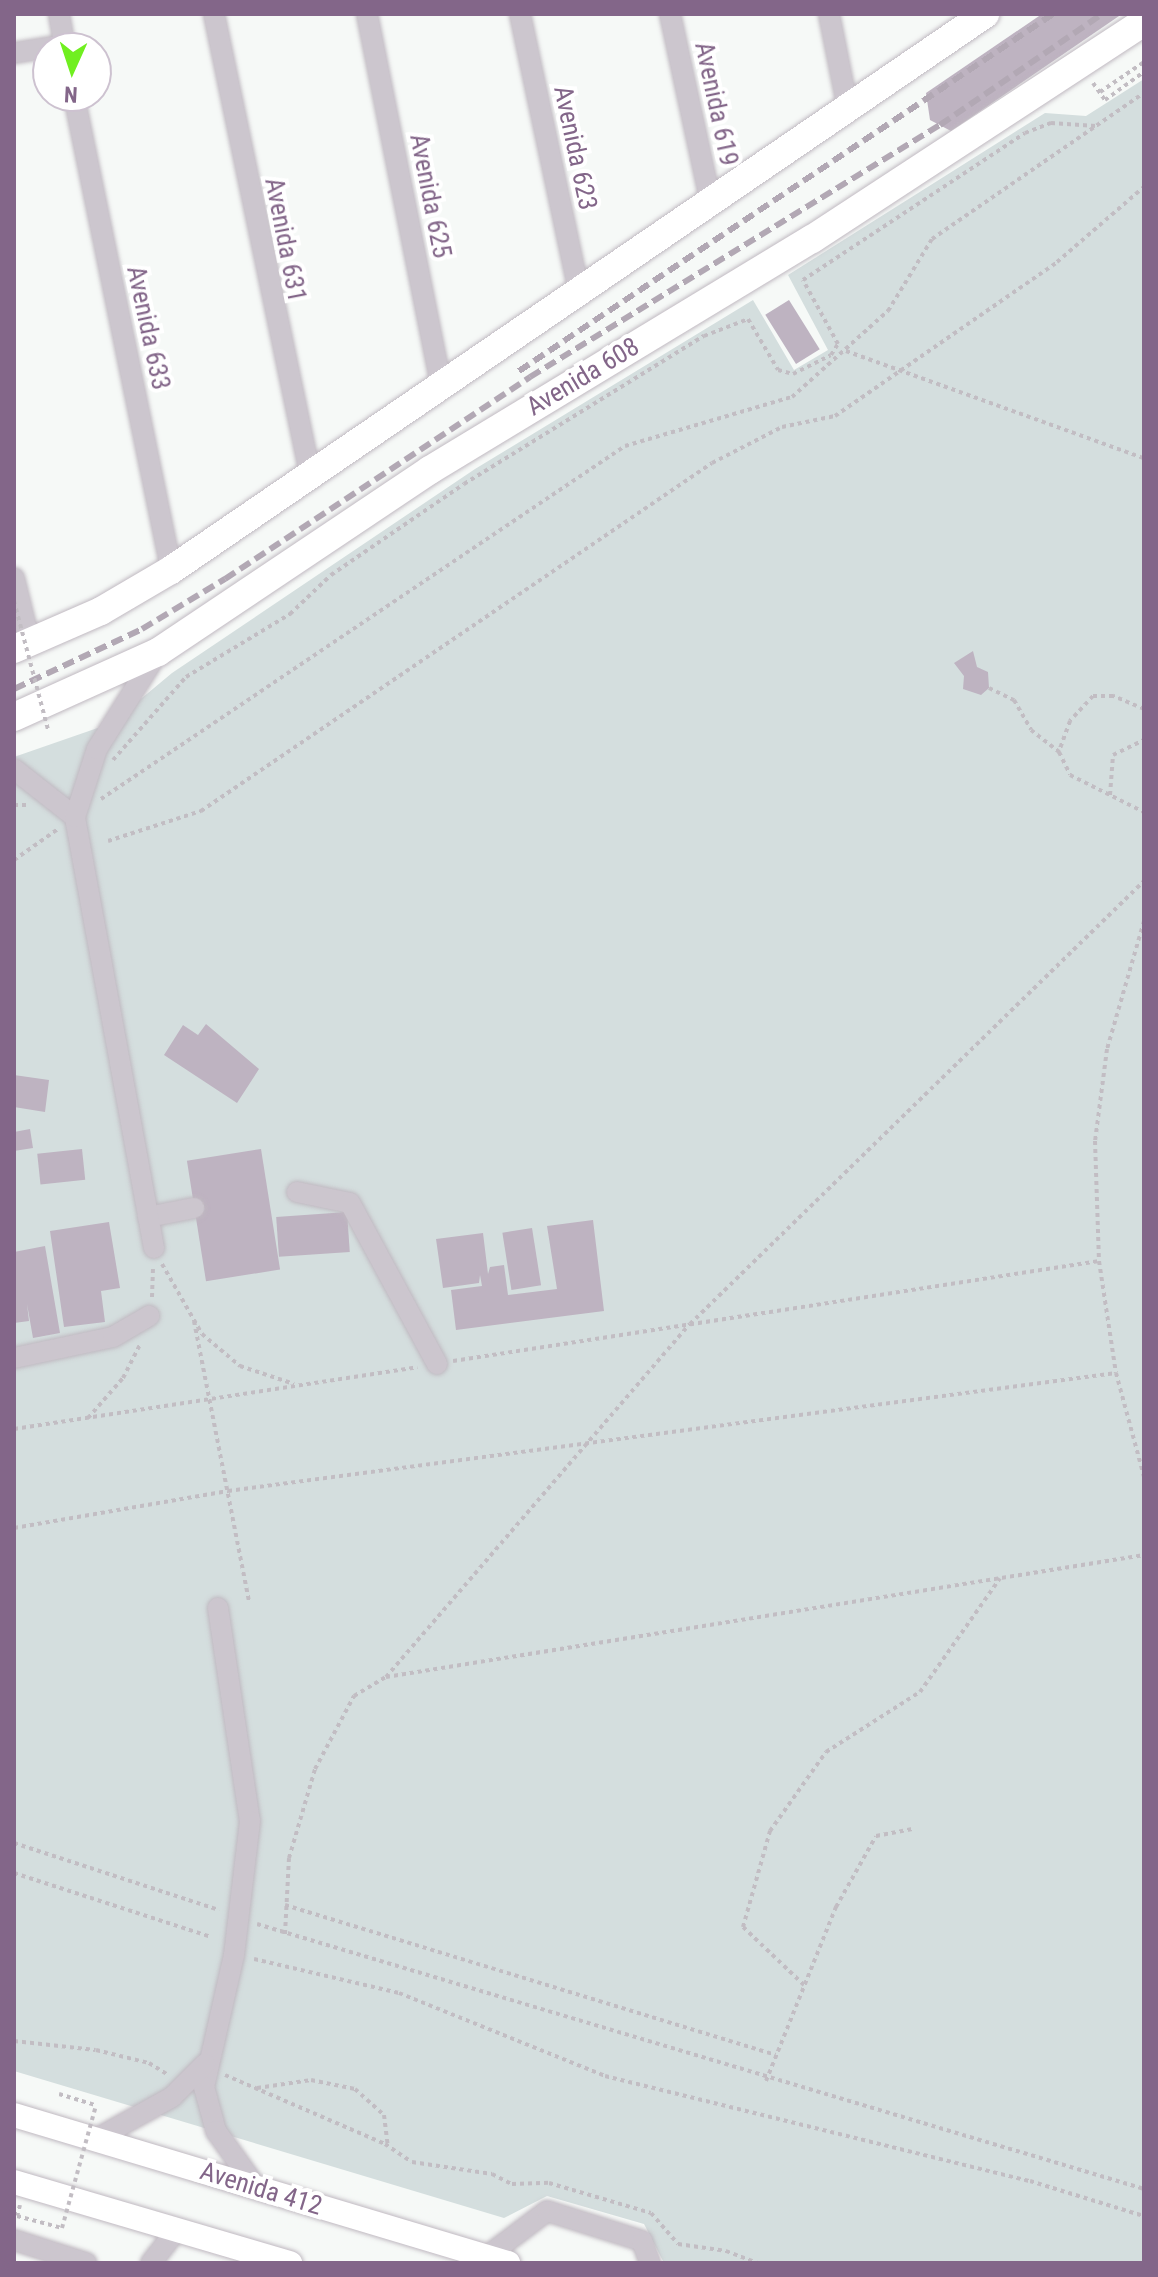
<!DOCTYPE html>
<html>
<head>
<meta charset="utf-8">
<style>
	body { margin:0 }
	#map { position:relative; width:1158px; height:2277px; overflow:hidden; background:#f6f9f7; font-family:"Roboto Condensed",sans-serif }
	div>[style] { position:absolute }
	.green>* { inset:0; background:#d4dede }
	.building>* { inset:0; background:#beb3c1; transform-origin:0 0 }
	.path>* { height:4px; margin-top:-2px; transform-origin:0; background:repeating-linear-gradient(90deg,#c2bdc3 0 4px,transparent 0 8px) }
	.roads { filter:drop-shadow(0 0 2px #c0b9c1) drop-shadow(0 0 2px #c0b9c1) }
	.minor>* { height:20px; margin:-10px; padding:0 10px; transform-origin:10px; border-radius:10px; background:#ccc6ce }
	.major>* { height:24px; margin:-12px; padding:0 12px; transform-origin:12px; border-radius:12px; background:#fff }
	.highway>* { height:28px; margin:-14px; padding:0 14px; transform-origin:14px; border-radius:14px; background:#fff }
	.rail>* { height:6px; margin-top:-3px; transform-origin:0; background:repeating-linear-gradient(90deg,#b2a8b4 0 12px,transparent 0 18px) }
	.path-bridge>* { height:4px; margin-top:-2px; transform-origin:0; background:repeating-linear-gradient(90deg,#c2bdc3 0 4px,transparent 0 8px) }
	span { translate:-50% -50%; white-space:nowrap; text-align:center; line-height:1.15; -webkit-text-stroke:8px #fff; paint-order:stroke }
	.street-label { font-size:26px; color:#836689 }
	.frame { position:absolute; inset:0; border:16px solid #836689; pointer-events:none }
	.north { position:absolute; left:32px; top:32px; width:80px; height:80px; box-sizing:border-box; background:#fff; border:2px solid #cdc2d0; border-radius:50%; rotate:183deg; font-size:22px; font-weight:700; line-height:32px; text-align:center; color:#836689 }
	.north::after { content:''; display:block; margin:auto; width:28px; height:36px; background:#70ef20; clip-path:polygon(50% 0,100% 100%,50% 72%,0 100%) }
</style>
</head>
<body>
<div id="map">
	<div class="green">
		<div style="clip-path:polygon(1144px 79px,1144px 2263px,664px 2263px,644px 2224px,547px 2196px,504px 2218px,14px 2071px,14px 757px,112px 723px,172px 673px,475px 469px,753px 300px,794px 370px,828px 350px,788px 275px,1045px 113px,1086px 116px)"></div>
	</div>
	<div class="building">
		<div style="clip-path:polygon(1042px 14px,1122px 14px,951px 131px,930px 120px,926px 93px)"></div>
		<div style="left:789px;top:300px;width:58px;height:28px;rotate:58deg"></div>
		<div style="clip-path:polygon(973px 651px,977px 667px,988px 672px,989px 688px,981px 695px,963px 689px,964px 676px,954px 663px)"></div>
		<div style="clip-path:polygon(206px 1024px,259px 1069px,237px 1103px,164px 1055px,183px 1025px,198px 1035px)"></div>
		<div style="clip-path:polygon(14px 1075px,49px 1080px,45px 1112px,14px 1107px)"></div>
		<div style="clip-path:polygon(30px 1129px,33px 1148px,14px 1151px,14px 1132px)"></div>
		<div style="left:82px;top:1149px;width:31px;height:45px;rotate:84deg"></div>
		<div style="left:261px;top:1149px;width:122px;height:75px;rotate:81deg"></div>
		<div style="left:347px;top:1212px;width:40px;height:71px;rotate:86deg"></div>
		<div style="clip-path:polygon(593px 1220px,604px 1311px,456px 1330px,451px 1290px,482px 1286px,480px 1275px,479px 1283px,443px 1288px,436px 1239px,483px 1233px,488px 1274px,490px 1267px,504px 1265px,508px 1295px,557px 1289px,547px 1226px)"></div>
		<div style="clip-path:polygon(109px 1222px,120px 1288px,101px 1291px,105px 1322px,64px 1327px,50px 1231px)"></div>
		<div style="left:532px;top:1228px;width:58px;height:30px;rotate:81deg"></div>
		<div style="clip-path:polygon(45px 1246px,60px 1333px,33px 1338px,27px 1304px,29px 1321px,14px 1323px,14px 1252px)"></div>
	</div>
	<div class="path">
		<div style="left:1093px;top:83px;width:21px;rotate:55deg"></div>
		<div style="left:1105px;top:100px;width:48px;rotate:-35.7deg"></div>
		<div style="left:1100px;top:92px;width:53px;rotate:-34.3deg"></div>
		<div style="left:846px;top:351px;width:317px;rotate:19.8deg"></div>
		<div style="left:989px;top:688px;width:28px;rotate:26deg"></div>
		<div style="left:1014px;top:700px;width:34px;rotate:60deg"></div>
		<div style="left:1031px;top:730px;width:36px;rotate:38deg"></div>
		<div style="left:1144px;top:709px;width:34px;rotate:-157deg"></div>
		<div style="left:1113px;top:696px;width:20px;rotate:180deg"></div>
		<div style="left:1093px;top:696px;width:34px;rotate:133deg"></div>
		<div style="left:1070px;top:721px;width:33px;rotate:110deg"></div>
		<div style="left:1059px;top:752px;width:25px;rotate:64deg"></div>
		<div style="left:1070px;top:775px;width:83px;rotate:26.6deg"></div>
		<div style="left:113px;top:760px;width:111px;rotate:-48.7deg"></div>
		<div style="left:186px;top:677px;width:122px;rotate:-31.2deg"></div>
		<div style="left:290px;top:614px;width:57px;rotate:-43.6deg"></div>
		<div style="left:331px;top:575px;width:161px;rotate:-34.4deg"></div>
		<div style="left:464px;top:484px;width:282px;rotate:-31.7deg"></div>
		<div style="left:704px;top:336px;width:47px;rotate:-21.1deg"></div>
		<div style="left:748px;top:319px;width:59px;rotate:59.5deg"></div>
		<div style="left:778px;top:370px;width:16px;rotate:15deg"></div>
		<div style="left:793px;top:374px;width:42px;rotate:-26.6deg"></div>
		<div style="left:831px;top:355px;width:13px;rotate:-58deg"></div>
		<div style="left:838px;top:344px;width:73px;rotate:-118.7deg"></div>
		<div style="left:803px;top:280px;width:266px;rotate:-33.5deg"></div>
		<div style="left:1025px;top:133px;width:28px;rotate:-21deg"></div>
		<div style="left:1051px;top:123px;width:45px;rotate:3.8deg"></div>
		<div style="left:1110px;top:795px;width:40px;rotate:-85.7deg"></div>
		<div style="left:1113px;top:755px;width:34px;rotate:-26deg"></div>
		<div style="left:101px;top:799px;width:632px;rotate:-33.97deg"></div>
		<div style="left:625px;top:446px;width:174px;rotate:-16.4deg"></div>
		<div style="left:792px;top:397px;width:129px;rotate:-41.9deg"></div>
		<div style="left:888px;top:311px;width:84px;rotate:-58.6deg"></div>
		<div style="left:932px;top:239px;width:257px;rotate:-34.6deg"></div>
		<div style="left:14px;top:805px;width:15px"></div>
		<div style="left:108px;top:841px;width:98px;rotate:-17.9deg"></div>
		<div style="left:201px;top:811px;width:618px;rotate:-34.26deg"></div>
		<div style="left:712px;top:463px;width:79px;rotate:-27.2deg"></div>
		<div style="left:782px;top:427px;width:54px;rotate:-11.7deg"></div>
		<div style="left:835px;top:416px;width:270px;rotate:-34.7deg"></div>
		<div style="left:1057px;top:262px;width:115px;rotate:-40.8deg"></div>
		<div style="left:14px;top:860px;width:54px;rotate:-35.2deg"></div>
		<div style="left:1144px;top:921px;width:133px;rotate:106.1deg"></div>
		<div style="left:1107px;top:1049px;width:93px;rotate:97.4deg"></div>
		<div style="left:1095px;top:1141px;width:120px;rotate:88.1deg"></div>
		<div style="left:1099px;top:1261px;width:113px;rotate:81.4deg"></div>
		<div style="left:1116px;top:1373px;width:108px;rotate:74.9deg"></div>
		<div style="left:162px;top:1264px;width:81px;rotate:60.3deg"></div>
		<div style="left:202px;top:1334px;width:50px;rotate:40.1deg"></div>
		<div style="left:240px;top:1366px;width:57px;rotate:18.4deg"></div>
		<div style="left:152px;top:1297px;width:31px;rotate:-88deg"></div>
		<div style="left:194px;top:1321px;width:285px;rotate:78.9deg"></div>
		<div style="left:453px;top:1361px;width:654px;rotate:-8.8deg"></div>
		<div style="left:88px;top:1418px;width:53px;rotate:-48.8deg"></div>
		<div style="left:123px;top:1378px;width:38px;rotate:-63deg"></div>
		<div style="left:14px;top:1429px;width:408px;rotate:-8.7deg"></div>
		<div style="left:14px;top:1528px;width:217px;rotate:-9.8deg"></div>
		<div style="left:228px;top:1491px;width:896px;rotate:-7.57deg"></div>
		<div style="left:386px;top:1677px;width:466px;rotate:-49.3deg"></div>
		<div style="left:690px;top:1324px;width:634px;rotate:-44.3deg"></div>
		<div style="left:14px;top:1843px;width:216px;rotate:18.1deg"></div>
		<div style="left:14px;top:1873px;width:207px;rotate:18deg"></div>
		<div style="left:285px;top:1905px;width:513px;rotate:16.99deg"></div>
		<div style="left:257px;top:1924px;width:926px;rotate:16.63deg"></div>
		<div style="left:285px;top:1934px;width:76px;rotate:-87deg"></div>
		<div style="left:289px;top:1858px;width:93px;rotate:-73.7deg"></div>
		<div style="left:315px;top:1769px;width:83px;rotate:-61.9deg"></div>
		<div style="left:354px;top:1696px;width:37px;rotate:-31deg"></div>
		<div style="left:386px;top:1677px;width:768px;rotate:-9.14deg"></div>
		<div style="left:254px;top:1959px;width:149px;rotate:13.2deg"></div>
		<div style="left:399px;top:1993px;width:222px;rotate:21.9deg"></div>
		<div style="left:605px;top:2076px;width:438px;rotate:13.9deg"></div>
		<div style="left:1030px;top:2181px;width:119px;rotate:17.1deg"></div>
		<div style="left:804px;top:1985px;width:84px;rotate:-136.4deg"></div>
		<div style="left:743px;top:1927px;width:100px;rotate:-74.3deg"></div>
		<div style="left:770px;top:1831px;width:97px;rotate:-54.7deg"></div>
		<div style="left:826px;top:1752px;width:112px;rotate:-32.6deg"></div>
		<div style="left:920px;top:1692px;width:139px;rotate:-54.9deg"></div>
		<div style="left:14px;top:2041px;width:82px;rotate:6.3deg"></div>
		<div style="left:96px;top:2050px;width:55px;rotate:13.8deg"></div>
		<div style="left:149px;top:2063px;width:22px;rotate:32deg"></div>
		<div style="left:225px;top:2075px;width:174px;rotate:23.3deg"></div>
		<div style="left:385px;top:2144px;width:32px;rotate:34deg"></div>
		<div style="left:412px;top:2162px;width:81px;rotate:8.5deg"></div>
		<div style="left:492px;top:2174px;width:22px;rotate:27deg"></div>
		<div style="left:512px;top:2184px;width:37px;rotate:-2deg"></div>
		<div style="left:549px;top:2183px;width:106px;rotate:16.4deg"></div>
		<div style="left:651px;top:2213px;width:41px;rotate:48.9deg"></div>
		<div style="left:678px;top:2244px;width:49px;rotate:8.3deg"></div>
		<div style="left:726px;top:2251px;width:34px;rotate:21deg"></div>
		<div style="left:766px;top:2081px;width:188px;rotate:-68.1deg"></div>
		<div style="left:836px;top:1907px;width:81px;rotate:-60.6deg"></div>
		<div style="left:876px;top:1836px;width:37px;rotate:-11deg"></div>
		<div style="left:257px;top:2088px;width:55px;rotate:-8.4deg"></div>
		<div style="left:311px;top:2080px;width:45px;rotate:11.6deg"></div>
		<div style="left:355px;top:2089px;width:39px;rotate:42deg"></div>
		<div style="left:384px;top:2115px;width:31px;rotate:83deg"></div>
		<div style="left:59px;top:2094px;width:39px;rotate:17deg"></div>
		<div style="left:20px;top:2205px;width:11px;rotate:105deg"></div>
		<div style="left:17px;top:2216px;width:47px;rotate:14.9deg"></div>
	</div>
	<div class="roads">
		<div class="minor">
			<div style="left:59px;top:14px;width:35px;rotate:80deg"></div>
			<div style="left:214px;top:14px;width:471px;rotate:78.2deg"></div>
			<div style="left:367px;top:14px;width:381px;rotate:78.7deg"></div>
			<div style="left:520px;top:14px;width:284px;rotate:78deg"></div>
			<div style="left:670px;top:14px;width:194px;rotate:77.8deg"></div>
			<div style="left:829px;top:14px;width:97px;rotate:78.7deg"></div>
			<div style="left:14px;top:53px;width:51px;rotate:-9.1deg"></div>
			<div style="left:74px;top:96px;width:484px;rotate:78.4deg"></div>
			<div style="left:14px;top:578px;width:67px;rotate:76.2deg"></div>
			<div style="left:14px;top:769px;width:78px;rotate:38.2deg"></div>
			<div style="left:297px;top:1192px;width:54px;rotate:11.7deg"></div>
			<div style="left:350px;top:1203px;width:183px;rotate:61.6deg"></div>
			<div style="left:148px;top:1217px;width:47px;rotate:-11.1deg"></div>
			<div style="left:154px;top:1248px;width:438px;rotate:-100.4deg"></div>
			<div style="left:75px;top:817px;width:71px;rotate:-72.1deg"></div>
			<div style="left:97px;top:749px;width:115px;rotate:-57.8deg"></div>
			<div style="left:14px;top:1358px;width:101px;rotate:-12deg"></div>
			<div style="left:113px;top:1337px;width:42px;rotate:-30.3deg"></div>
			<div style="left:218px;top:1608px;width:215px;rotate:81.5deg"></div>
			<div style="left:250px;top:1821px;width:135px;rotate:96.8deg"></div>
			<div style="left:234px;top:1955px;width:135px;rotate:102.8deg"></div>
			<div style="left:204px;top:2087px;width:46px;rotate:74.7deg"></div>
			<div style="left:216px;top:2131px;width:69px;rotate:54.5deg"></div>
			<div style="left:96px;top:2139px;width:87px;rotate:-28.9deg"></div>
			<div style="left:172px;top:2097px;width:47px;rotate:-45deg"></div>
			<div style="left:14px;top:2240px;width:76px;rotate:17.7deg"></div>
			<div style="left:486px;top:2257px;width:76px;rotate:-37deg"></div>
			<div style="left:547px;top:2211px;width:100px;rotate:17.5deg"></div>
			<div style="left:642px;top:2241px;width:23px;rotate:70deg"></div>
			<div style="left:151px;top:2263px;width:41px;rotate:-52deg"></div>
		</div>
		<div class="major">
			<div style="left:14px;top:2115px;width:516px;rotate:16.68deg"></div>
			<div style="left:14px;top:2182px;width:288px;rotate:16.4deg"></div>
		</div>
		<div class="highway">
			<div style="left:14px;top:649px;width:95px;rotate:-23.6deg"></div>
			<div style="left:101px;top:611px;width:81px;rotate:-30.4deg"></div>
			<div style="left:171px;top:570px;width:986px;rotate:-34.33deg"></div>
			<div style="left:14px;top:717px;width:158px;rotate:-24.3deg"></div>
			<div style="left:158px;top:652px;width:327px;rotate:-33.8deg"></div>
			<div style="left:430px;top:470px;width:446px;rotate:-31.2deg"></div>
			<div style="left:812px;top:239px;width:397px;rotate:-33.2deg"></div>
		</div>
	</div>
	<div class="rail">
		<div style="left:519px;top:371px;width:642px;rotate:-33.76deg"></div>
		<div style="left:14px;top:689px;width:141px;rotate:-25.1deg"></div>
		<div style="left:142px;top:629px;width:97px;rotate:-31.1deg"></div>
		<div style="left:225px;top:579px;width:366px;rotate:-33.5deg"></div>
		<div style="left:530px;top:377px;width:481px;rotate:-31.6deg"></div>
		<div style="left:940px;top:125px;width:196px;rotate:-34.4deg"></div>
	</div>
	<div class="path-bridge">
		<div style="left:14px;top:601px;width:133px;rotate:75.2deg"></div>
		<div style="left:62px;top:2228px;width:128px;rotate:-74.5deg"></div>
	</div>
	<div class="street-label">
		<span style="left:716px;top:104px;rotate:78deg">Avenida 619</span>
		<span style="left:575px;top:148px;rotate:78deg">Avenida 623</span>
		<span style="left:430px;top:196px;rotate:79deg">Avenida 625</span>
		<span style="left:285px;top:240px;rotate:79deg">Avenida 631</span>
		<span style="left:148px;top:328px;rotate:78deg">Avenida 633</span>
		<span style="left:583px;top:377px;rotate:-31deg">Avenida 608</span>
		<span style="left:261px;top:2189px;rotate:17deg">Avenida 412</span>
	</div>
	<div class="frame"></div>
	<div class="north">N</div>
</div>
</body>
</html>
